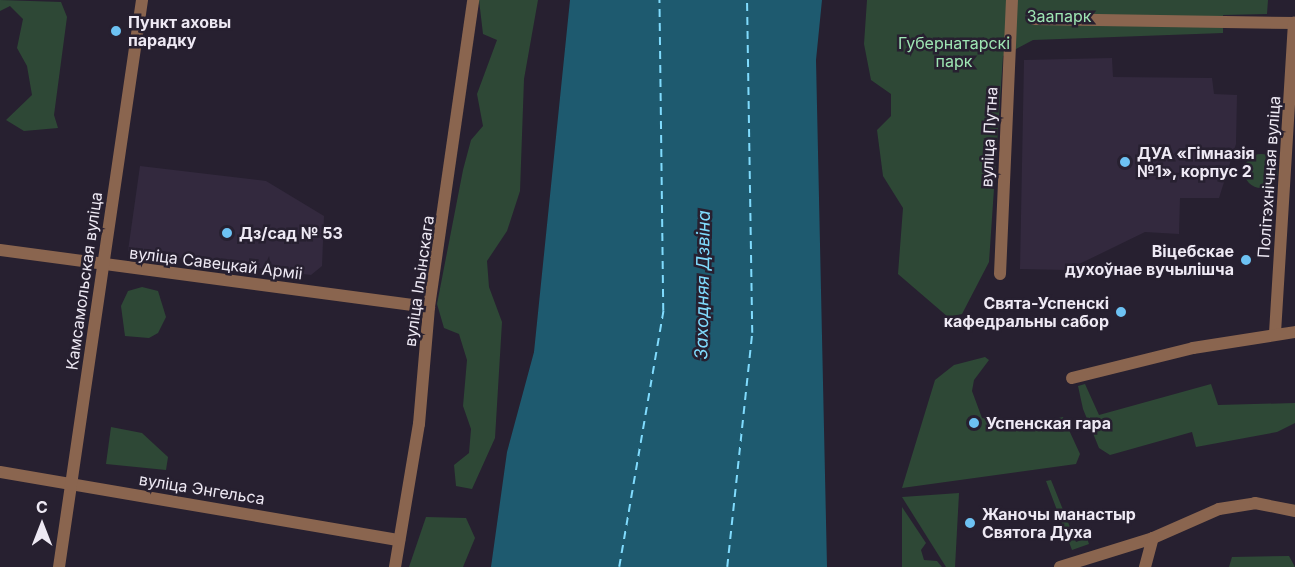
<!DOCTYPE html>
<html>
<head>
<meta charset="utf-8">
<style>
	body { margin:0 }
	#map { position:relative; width:1295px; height:567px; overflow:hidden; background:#272030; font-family:Inter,sans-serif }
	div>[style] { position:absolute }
	.built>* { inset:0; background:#33293e }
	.green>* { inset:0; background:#2e4836 }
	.round { border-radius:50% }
	.water>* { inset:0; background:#1e5a6f }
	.ferry>* { height:1.5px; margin-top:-0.75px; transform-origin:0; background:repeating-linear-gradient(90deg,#80dbfd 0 8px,transparent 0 14px) }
	.street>* { height:12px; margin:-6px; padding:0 6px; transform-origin:6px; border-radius:6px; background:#8a654f }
	.dots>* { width:16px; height:16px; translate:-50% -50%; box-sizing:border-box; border:3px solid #272030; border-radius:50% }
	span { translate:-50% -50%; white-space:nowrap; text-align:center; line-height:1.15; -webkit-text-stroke:5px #272030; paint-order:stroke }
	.park-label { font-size:16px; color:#9ee5b3 }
	.poi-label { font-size:16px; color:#eee9f4; font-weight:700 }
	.left { translate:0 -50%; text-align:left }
	.right { translate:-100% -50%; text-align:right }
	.street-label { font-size:16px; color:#eee9f4 }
	.water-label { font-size:18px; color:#80dbfd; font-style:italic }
	.north { position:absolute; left:12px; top:495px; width:60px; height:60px; -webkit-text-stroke:4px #272030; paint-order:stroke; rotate:0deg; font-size:16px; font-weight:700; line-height:24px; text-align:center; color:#eee9f4 }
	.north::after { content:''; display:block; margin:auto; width:21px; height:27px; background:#eee9f4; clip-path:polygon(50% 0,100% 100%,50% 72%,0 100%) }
</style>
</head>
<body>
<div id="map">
	<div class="built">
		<div style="clip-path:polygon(1112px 58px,1113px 77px,1212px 78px,1214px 94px,1237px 95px,1236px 144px,1219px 198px,1180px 198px,1179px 234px,1145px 232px,1067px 270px,1020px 269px,1024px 60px)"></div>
		<div style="clip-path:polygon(140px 166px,266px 181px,324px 216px,322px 266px,311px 275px,128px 251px)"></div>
	</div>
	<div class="green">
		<div style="clip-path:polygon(0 0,61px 2px,67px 17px,54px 115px,58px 128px,24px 131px,6px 120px,32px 95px,27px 66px,17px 48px,23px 19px,10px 6px,0 11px)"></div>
		<div style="clip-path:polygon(479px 0,538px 0,524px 79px,520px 191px,507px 231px,487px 261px,489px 287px,502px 322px,495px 438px,472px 489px,456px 486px,454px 465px,469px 453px,471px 429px,463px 406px,467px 360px,459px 334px,444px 328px,437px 304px,463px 170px,471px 140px,483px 126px,477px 94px,497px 40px,483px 34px)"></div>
		<div style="clip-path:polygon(867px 0,1268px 0,1267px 14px,1223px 15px,1223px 33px,1033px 40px,1003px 56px,989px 262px,962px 314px,948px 317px,898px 274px,903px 208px,883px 176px,877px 130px,891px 116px,891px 94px,871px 80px,864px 44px)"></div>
		<div class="round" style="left:1244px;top:154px;width:34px;height:34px"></div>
		<div style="clip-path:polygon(142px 287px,158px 291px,166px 317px,158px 333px,149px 338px,125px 336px,121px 306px,128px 291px)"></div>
		<div style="clip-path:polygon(985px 357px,989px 360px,974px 380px,972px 391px,982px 418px,1022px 426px,1063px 417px,1080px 454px,1076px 464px,902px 488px,935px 380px,954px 365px)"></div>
		<div style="clip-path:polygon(1085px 384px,1099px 415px,1211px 384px,1218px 405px,1295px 403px,1295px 423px,1277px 432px,1196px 447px,1192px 432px,1110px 455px,1099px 448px,1083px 409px,1078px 386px)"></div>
		<div style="clip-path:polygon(111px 427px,142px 433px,168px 457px,166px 470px,106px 464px)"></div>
		<div style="clip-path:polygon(1051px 480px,1076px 542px,1087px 538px,1089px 544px,1072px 550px,1046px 481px)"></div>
		<div style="clip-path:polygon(959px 493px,955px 567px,946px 567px,902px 497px)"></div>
		<div style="clip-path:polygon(902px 507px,926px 543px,921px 550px,924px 560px,937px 561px,942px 567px,902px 567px)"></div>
		<div style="clip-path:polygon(426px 517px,466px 518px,475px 538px,463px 567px,409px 567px)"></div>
		<div style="clip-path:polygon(1289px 556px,1295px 567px,1229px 567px,1232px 557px)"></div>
	</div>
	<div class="water">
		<div style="clip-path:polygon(570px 0,822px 0,816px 60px,827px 567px,491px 567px,507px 452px,534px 352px)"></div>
	</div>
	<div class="ferry">
		<div style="left:619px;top:567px;width:260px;rotate:-80.2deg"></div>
		<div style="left:663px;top:311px;width:311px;rotate:-90.7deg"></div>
		<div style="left:727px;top:567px;width:235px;rotate:-83.9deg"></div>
		<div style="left:752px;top:333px;width:333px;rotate:-90.9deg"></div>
	</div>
	<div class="street">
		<div style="left:1034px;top:19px;width:261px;rotate:0.9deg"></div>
		<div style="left:0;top:250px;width:433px;rotate:7.6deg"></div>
		<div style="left:1000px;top:274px;width:274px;rotate:-87.5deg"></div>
		<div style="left:1275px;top:333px;width:311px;rotate:-86.5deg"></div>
		<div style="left:1072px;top:378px;width:125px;rotate:-13.9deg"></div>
		<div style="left:1193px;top:348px;width:103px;rotate:-8.9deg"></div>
		<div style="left:0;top:472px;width:405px;rotate:9.7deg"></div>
		<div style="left:59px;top:567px;width:573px;rotate:-81.67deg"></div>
		<div style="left:395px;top:567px;width:145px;rotate:-80.5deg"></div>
		<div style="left:419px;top:424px;width:117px;rotate:-85.1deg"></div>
		<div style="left:429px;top:307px;width:310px;rotate:-81.8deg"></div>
		<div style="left:1060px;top:567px;width:97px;rotate:-17.3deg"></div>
		<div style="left:1153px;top:538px;width:72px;rotate:-23.7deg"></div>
		<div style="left:1219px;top:509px;width:36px;rotate:-9deg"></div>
		<div style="left:1255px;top:503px;width:41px;rotate:11.3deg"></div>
		<div style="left:1145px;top:567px;width:30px;rotate:-75deg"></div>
	</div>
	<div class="dots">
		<div style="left:116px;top:31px;background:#6dc2f3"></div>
		<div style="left:1125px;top:162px;background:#6dc2f3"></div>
		<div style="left:227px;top:233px;background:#6dc2f3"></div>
		<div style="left:1246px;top:260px;background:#6dc2f3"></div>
		<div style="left:1121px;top:312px;background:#6dc2f3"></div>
		<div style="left:974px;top:423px;background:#6dc2f3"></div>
		<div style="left:970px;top:523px;background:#6dc2f3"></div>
	</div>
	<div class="park-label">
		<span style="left:1059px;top:16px">Заапарк</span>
		<span style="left:954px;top:52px">Губернатарскі<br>парк</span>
	</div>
	<div class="poi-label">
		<span class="left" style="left:128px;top:31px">Пункт аховы<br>парадку</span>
		<span class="left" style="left:1137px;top:162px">ДУА «Гімназія<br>№1», корпус 2</span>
		<span class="left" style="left:239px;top:233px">Дз/сад № 53</span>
		<span class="right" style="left:1234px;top:260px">Віцебскае<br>духоўнае вучылішча</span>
		<span class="right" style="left:1109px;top:312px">Свята-Успенскі<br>кафедральны сабор</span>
		<span class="left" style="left:986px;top:423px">Успенская гара</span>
		<span class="left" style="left:982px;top:523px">Жаночы манастыр<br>Святога Духа</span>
	</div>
	<div class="street-label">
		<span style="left:989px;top:137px;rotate:-87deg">вуліца Путна</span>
		<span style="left:1269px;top:177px;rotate:-86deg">Політэхнічная вуліца</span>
		<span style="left:216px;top:263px;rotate:7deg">вуліца Савецкай Арміі</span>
		<span style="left:84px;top:281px;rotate:-82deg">Камсамольская вуліца</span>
		<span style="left:419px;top:281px;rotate:-82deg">вуліца Ільінскага</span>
		<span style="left:202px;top:489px;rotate:9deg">вуліца Энгельса</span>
	</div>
	<div class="water-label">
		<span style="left:703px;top:285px;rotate:-89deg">Заходняя Дзвіна</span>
	</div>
	<div class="north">С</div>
</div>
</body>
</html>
